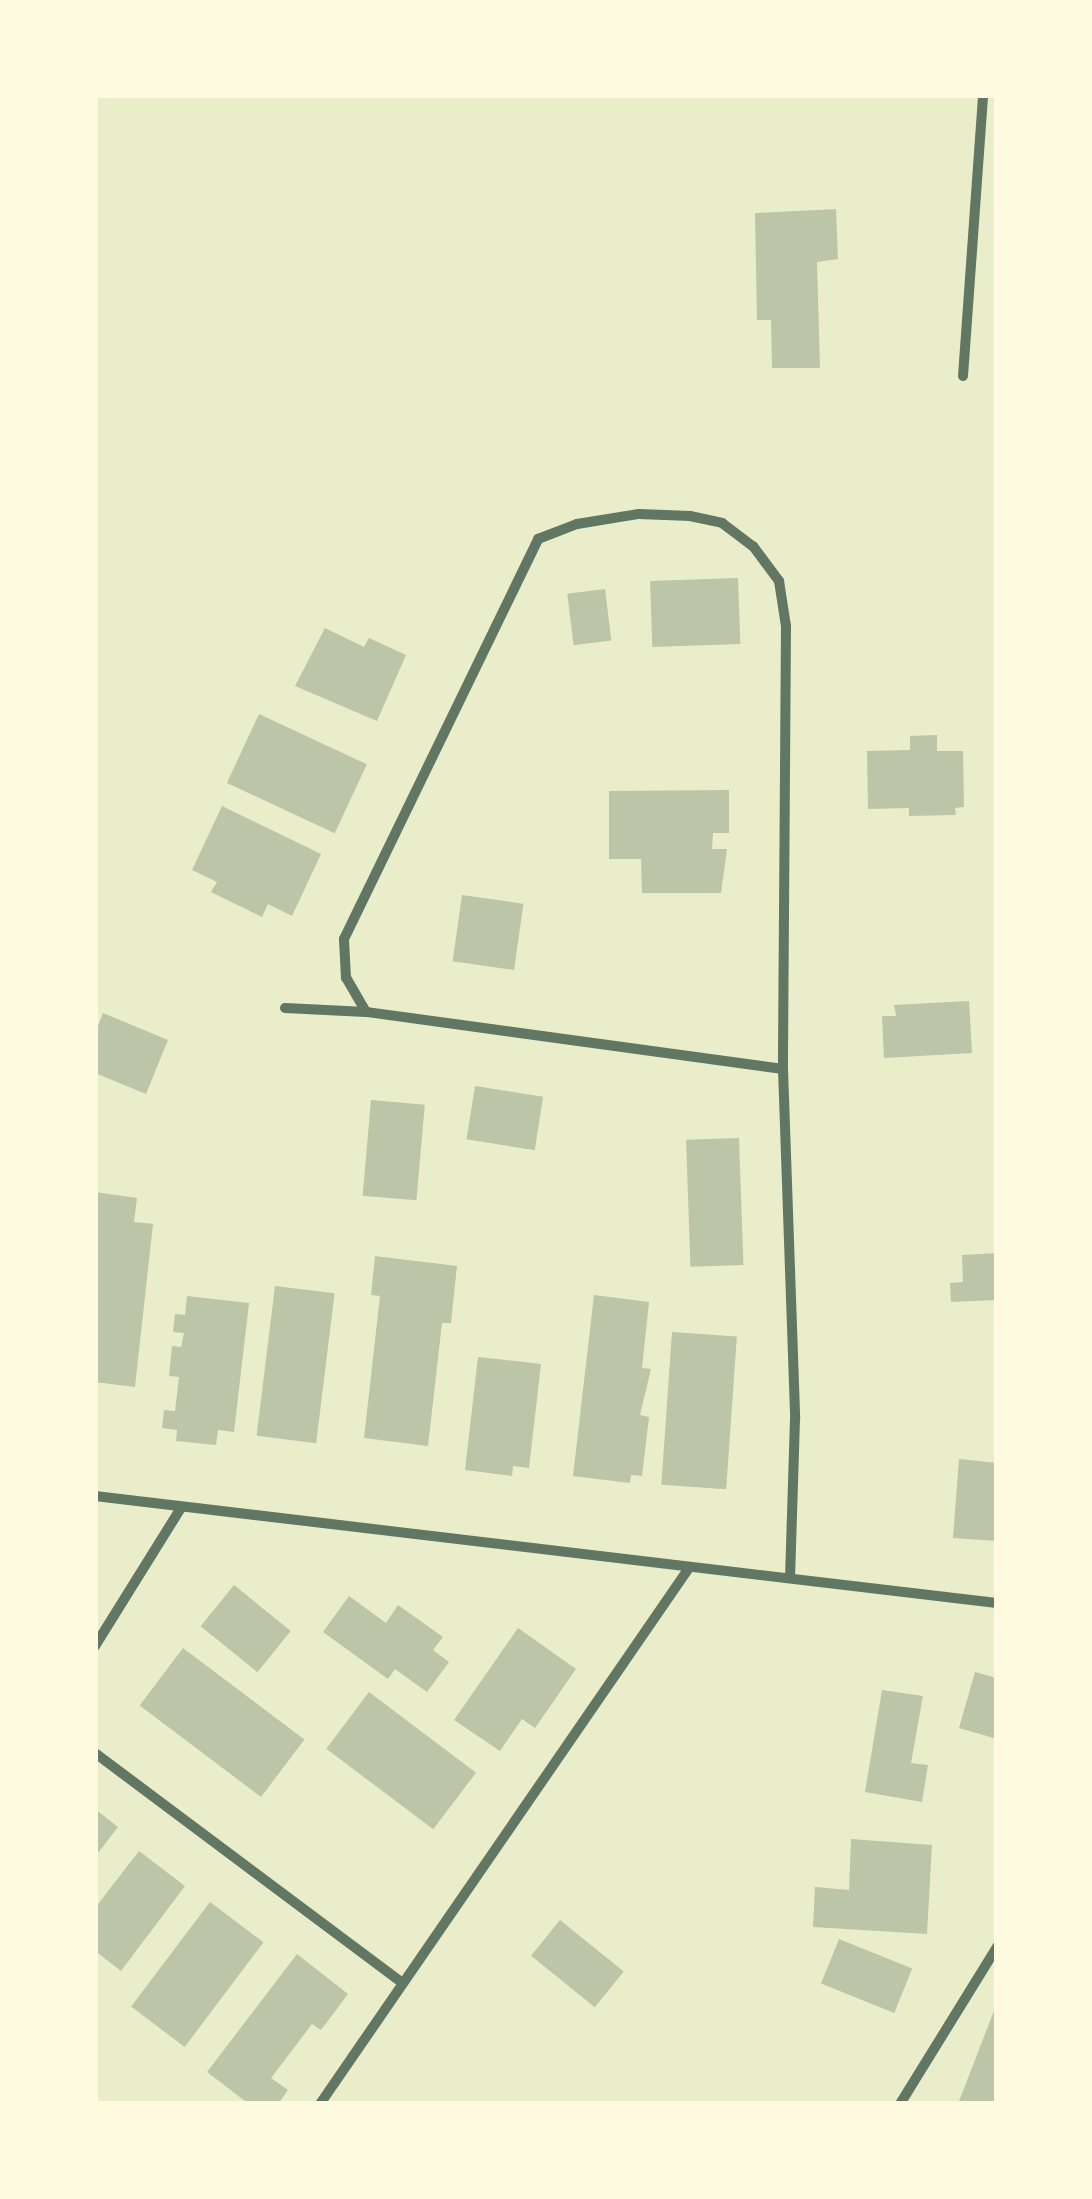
<!DOCTYPE html>
<html>
<head>
<meta charset="utf-8">
<style>
	body { margin:0 }
	#map { position:relative; width:1092px; height:2199px; overflow:hidden; background:#e9edc9; font-family:"DejaVu Sans",sans-serif }
	div>[style] { position:absolute }
	.building>* { inset:0; background:#bcc5a7; transform-origin:0 0 }
	.minor>* { height:10px; margin:-5px; padding:0 5px; transform-origin:5px; border-radius:5px; background:#617663 }
	span { translate:-50% -50%; white-space:nowrap; text-align:center; line-height:1.15; -webkit-text-stroke:10px #fefae0; paint-order:stroke }
	.frame { position:absolute; inset:0; border:98px solid #fefae0; pointer-events:none }
</style>
</head>
<body>
<div id="map">
	<div class="building">
		<div style="clip-path:polygon(836px 209px,838px 259px,817px 262px,820px 368px,772px 368px,771px 320px,757px 320px,755px 213px)"></div>
		<div style="left:738px;top:578px;width:66px;height:88px;rotate:88deg"></div>
		<div style="left:605px;top:589px;width:52px;height:38px;rotate:83deg"></div>
		<div style="clip-path:polygon(325px 628px,364px 647px,369px 638px,406px 655px,377px 721px,295px 686px)"></div>
		<div style="left:259px;top:714px;width:119px;height:76px;rotate:25deg"></div>
		<div style="clip-path:polygon(937px 735px,937px 751px,963px 751px,964px 807px,955px 808px,956px 815px,909px 816px,909px 808px,868px 809px,867px 751px,910px 750px,910px 736px)"></div>
		<div style="clip-path:polygon(729px 790px,729px 833px,713px 833px,712px 849px,727px 849px,721px 893px,642px 893px,641px 859px,609px 859px,609px 791px)"></div>
		<div style="clip-path:polygon(222px 806px,321px 854px,292px 916px,268px 904px,262px 917px,211px 892px,217px 882px,192px 870px)"></div>
		<div style="left:462px;top:895px;width:62px;height:67px;rotate:8deg"></div>
		<div style="clip-path:polygon(969px 1001px,972px 1053px,884px 1058px,882px 1016px,896px 1016px,894px 1005px)"></div>
		<div style="clip-path:polygon(103px 1013px,168px 1040px,146px 1094px,95px 1073px,95px 1034px)"></div>
		<div style="left:475px;top:1086px;width:69px;height:54px;rotate:9deg"></div>
		<div style="left:371px;top:1100px;width:54px;height:96px;rotate:5deg"></div>
		<div style="left:739px;top:1138px;width:127px;height:53px;rotate:88deg"></div>
		<div style="clip-path:polygon(95px 1192px,137px 1198px,134px 1222px,153px 1224px,135px 1387px,95px 1382px)"></div>
		<div style="clip-path:polygon(997px 1253px,997px 1300px,951px 1302px,950px 1283px,963px 1282px,962px 1255px)"></div>
		<div style="clip-path:polygon(375px 1256px,457px 1266px,451px 1323px,442px 1323px,428px 1446px,364px 1438px,380px 1296px,371px 1295px)"></div>
		<div style="left:275px;top:1286px;width:60px;height:151px;rotate:7deg"></div>
		<div style="clip-path:polygon(594px 1295px,649px 1302px,642px 1368px,651px 1369px,640px 1415px,649px 1417px,642px 1476px,631px 1475px,630px 1483px,573px 1476px)"></div>
		<div style="clip-path:polygon(187px 1296px,249px 1303px,234px 1432px,218px 1430px,216px 1445px,176px 1441px,177px 1430px,162px 1428px,164px 1410px,175px 1411px,179px 1377px,169px 1376px,172px 1346px,181px 1347px,184px 1333px,173px 1332px,175px 1314px,185px 1315px)"></div>
		<div style="left:672px;top:1332px;width:65px;height:153px;rotate:4deg"></div>
		<div style="clip-path:polygon(478px 1357px,541px 1364px,529px 1468px,513px 1466px,512px 1476px,465px 1470px)"></div>
		<div style="clip-path:polygon(959px 1459px,997px 1463px,997px 1541px,953px 1538px)"></div>
		<div style="left:234px;top:1585px;width:73px;height:53px;rotate:39deg"></div>
		<div style="clip-path:polygon(349px 1596px,386px 1623px,398px 1605px,443px 1637px,433px 1650px,449px 1662px,427px 1692px,395px 1669px,388px 1679px,323px 1632px)"></div>
		<div style="clip-path:polygon(518px 1628px,576px 1669px,535px 1728px,522px 1719px,500px 1751px,454px 1720px)"></div>
		<div style="left:183px;top:1648px;width:152px;height:72px;rotate:37deg"></div>
		<div style="clip-path:polygon(975px 1672px,997px 1678px,997px 1739px,959px 1728px)"></div>
		<div style="clip-path:polygon(882px 1690px,923px 1696px,911px 1763px,928px 1765px,922px 1802px,865px 1792px)"></div>
		<div style="left:369px;top:1692px;width:134px;height:71px;rotate:37deg"></div>
		<div style="clip-path:polygon(95px 1809px,118px 1827px,95px 1857px)"></div>
		<div style="clip-path:polygon(851px 1839px,932px 1845px,927px 1934px,813px 1927px,815px 1887px,849px 1890px)"></div>
		<div style="clip-path:polygon(139px 1851px,185px 1886px,121px 1971px,95px 1951px,95px 1908px)"></div>
		<div style="left:210px;top:1902px;width:67px;height:131px;rotate:37deg"></div>
		<div style="left:560px;top:1920px;width:82px;height:46px;rotate:39deg"></div>
		<div style="left:839px;top:1939px;width:79px;height:48px;rotate:22deg"></div>
		<div style="clip-path:polygon(297px 1954px,348px 1994px,321px 2030px,312px 2024px,271px 2078px,288px 2090px,278px 2104px,249px 2104px,207px 2072px)"></div>
		<div style="clip-path:polygon(997px 2003px,997px 2104px,958px 2104px)"></div>
	</div>
	<div class="minor">
		<div style="left:963px;top:376px;width:282px;rotate:-85.9deg"></div>
		<div style="left:285px;top:1008px;width:81px;rotate:2.8deg"></div>
		<div style="left:783px;top:1069px;width:421px;rotate:-172.2deg"></div>
		<div style="left:366px;top:1012px;width:39px;rotate:-120deg"></div>
		<div style="left:346px;top:978px;width:39px;rotate:-93deg"></div>
		<div style="left:344px;top:939px;width:445px;rotate:-64.1deg"></div>
		<div style="left:538px;top:539px;width:42px;rotate:-21deg"></div>
		<div style="left:577px;top:524px;width:63px;rotate:-9.2deg"></div>
		<div style="left:639px;top:514px;width:51px;rotate:2.2deg"></div>
		<div style="left:690px;top:516px;width:33px;rotate:12deg"></div>
		<div style="left:722px;top:523px;width:39px;rotate:37deg"></div>
		<div style="left:753px;top:546px;width:44px;rotate:53.4deg"></div>
		<div style="left:779px;top:581px;width:46px;rotate:81.2deg"></div>
		<div style="left:786px;top:626px;width:443px;rotate:90.4deg"></div>
		<div style="left:783px;top:1069px;width:350px;rotate:88deg"></div>
		<div style="left:795px;top:1419px;width:156px;rotate:91.8deg"></div>
		<div style="left:95px;top:1496px;width:908px;rotate:6.77deg"></div>
		<div style="left:95px;top:1646px;width:163px;rotate:-58.1deg"></div>
		<div style="left:95px;top:1753px;width:384px;rotate:36.8deg"></div>
		<div style="left:320px;top:2104px;width:651px;rotate:-55.46deg"></div>
		<div style="left:900px;top:2104px;width:185px;rotate:-58.3deg"></div>
	</div>
	<div class="frame"></div>
</div>
</body>
</html>
